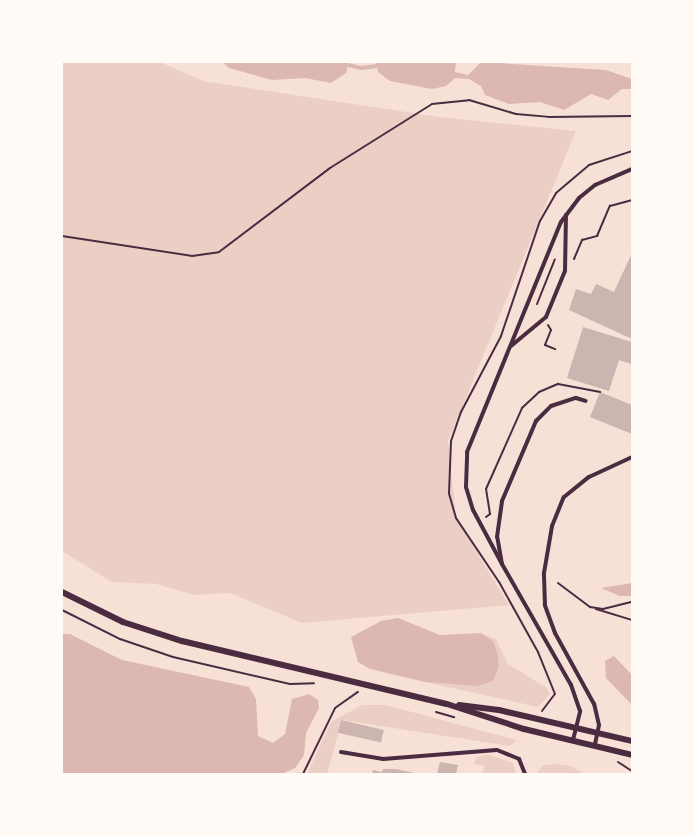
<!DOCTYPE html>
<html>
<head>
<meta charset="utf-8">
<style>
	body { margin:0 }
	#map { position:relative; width:694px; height:836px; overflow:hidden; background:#f7e1d7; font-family:"Alegreya Sans",sans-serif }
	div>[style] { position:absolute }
	.green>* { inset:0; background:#ebcfc5 }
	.water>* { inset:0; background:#dcb8b0 }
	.stream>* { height:4px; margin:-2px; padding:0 2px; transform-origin:2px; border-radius:2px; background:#dcb8b0 }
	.building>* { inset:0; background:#ccb4b1; transform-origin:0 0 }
	.path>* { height:2px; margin:-1px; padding:0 1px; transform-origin:1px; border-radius:1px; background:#4a2c40 }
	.service>* { height:4px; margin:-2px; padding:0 2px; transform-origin:2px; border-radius:2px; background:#4a2c40 }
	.minor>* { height:6px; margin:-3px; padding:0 3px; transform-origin:3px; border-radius:3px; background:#4a2c40 }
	span { translate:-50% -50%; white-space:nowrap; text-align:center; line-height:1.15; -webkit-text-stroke:6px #fffaf5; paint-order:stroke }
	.frame { position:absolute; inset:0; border:63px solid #fffaf5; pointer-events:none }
</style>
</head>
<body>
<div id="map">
	<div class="green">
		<div style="clip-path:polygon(62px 62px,160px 62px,203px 81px,439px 117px,576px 131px,448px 441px,456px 518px,509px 605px,302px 623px,230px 593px,194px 595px,156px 584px,112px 582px,62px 551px)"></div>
		<div style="clip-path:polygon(481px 633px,496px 639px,507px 663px,547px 688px,550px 694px,538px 707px,425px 682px,477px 686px,493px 641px)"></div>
		<div style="clip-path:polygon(362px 705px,386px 705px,517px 740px,510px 746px,342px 720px,327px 774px,307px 774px,331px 722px)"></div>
		<div style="clip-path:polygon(486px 754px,513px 763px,516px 774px,482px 774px,484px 766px,474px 764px,476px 758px)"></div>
		<div style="clip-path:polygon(556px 764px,570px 766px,584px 774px,536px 774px,543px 765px)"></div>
	</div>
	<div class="water">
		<div style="clip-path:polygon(222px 62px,349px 62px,346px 73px,331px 83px,305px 78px,272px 80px,229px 68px)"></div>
		<div style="clip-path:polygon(376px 62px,456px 62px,455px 72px,468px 75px,481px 62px,606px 70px,632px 79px,632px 89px,622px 89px,608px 100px,591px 94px,564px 110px,540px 102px,509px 104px,485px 95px,481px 86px,469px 79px,455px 78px,446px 86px,432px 89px,390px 81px,378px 72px)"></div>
		<div style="clip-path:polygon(632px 583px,632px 596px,620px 596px,601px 588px)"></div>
		<div style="clip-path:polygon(398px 618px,440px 635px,481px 633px,493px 641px,497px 651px,499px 666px,493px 681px,477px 686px,425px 682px,370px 669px,358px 662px,351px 637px,381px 621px)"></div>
		<div style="clip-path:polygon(62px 634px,70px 634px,122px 660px,249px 687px,256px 699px,258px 736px,273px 743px,285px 734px,292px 699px,309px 694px,318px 700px,319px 708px,306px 733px,304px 755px,295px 768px,282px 774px,62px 774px)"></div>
		<div style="clip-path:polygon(614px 656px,632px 675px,632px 705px,606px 678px,605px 661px)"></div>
	</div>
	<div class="stream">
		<div style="left:348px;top:65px;width:13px;rotate:13deg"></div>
		<div style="left:361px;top:68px;width:16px;rotate:-7deg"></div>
	</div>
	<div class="building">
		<div style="clip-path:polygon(632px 253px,632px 339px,569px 310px,576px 289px,591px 294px,596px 284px,614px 292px)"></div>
		<div style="clip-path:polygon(583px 327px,632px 342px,632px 364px,619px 360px,609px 391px,567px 378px)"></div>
		<div style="clip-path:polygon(600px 392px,632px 405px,632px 434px,590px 417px)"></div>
		<div style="left:341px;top:720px;width:44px;height:13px;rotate:13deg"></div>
		<div style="clip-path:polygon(440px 762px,458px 765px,456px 774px,437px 774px)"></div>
		<div style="clip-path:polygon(383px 769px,396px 769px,419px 774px,372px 774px,373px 770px,382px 772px)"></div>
	</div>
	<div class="path">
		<div style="left:62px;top:236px;width:132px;rotate:8.7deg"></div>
		<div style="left:192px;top:256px;width:27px;rotate:-8deg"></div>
		<div style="left:219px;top:252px;width:139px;rotate:-37.1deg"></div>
		<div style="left:330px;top:168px;width:120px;rotate:-32.1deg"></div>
		<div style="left:432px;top:104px;width:37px;rotate:-6deg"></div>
		<div style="left:469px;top:100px;width:49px;rotate:16.6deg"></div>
		<div style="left:516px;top:114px;width:33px;rotate:5deg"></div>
		<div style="left:549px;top:117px;width:83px;rotate:-0.7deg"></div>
		<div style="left:574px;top:259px;width:21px;rotate:-67deg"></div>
		<div style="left:582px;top:240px;width:16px;rotate:-15deg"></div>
		<div style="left:597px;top:236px;width:33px;rotate:-67deg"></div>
		<div style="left:610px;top:206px;width:23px;rotate:-15deg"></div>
		<div style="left:537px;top:304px;width:48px;rotate:-68.2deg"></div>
		<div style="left:548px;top:325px;width:6px;rotate:59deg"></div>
		<div style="left:551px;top:330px;width:16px;rotate:112deg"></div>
		<div style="left:545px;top:345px;width:11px;rotate:22deg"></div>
		<div style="left:486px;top:517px;width:5px;rotate:-37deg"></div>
		<div style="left:490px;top:514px;width:25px;rotate:-99deg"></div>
		<div style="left:486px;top:489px;width:89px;rotate:-66deg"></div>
		<div style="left:522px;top:408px;width:23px;rotate:-43deg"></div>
		<div style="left:539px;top:392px;width:21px;rotate:-23deg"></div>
		<div style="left:558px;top:384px;width:43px;rotate:10.8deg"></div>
		<div style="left:558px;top:583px;width:40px;rotate:37deg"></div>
		<div style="left:590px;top:607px;width:13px;rotate:9deg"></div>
		<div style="left:603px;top:609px;width:30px;rotate:-14deg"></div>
		<div style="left:596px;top:609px;width:38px;rotate:17deg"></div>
		<div style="left:62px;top:610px;width:65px;rotate:26.6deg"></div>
		<div style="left:120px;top:639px;width:56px;rotate:18.8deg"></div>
		<div style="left:173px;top:657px;width:120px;rotate:13deg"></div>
		<div style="left:290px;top:684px;width:24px;rotate:-2deg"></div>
		<div style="left:542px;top:711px;width:21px;rotate:-53deg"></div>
		<div style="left:555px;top:694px;width:45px;rotate:-112deg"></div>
		<div style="left:538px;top:652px;width:80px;rotate:-119.1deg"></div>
		<div style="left:499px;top:582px;width:77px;rotate:-123.9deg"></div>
		<div style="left:456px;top:518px;width:26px;rotate:-106deg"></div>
		<div style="left:449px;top:493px;width:52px;rotate:-87.8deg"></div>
		<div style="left:451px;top:441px;width:31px;rotate:-71deg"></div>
		<div style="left:461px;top:412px;width:86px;rotate:-62.2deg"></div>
		<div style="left:501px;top:336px;width:121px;rotate:-71.3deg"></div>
		<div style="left:540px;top:221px;width:32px;rotate:-60deg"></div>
		<div style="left:556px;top:193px;width:43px;rotate:-40.3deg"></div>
		<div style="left:589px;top:165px;width:45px;rotate:-18deg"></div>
		<div style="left:436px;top:712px;width:19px;rotate:16deg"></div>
		<div style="left:618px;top:762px;width:17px;rotate:33deg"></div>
		<div style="left:303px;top:774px;width:73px;rotate:-64.1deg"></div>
		<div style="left:335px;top:708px;width:28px;rotate:-35deg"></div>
	</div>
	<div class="service">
		<div style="left:511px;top:346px;width:45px;rotate:-39.6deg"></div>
		<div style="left:546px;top:317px;width:50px;rotate:-67.6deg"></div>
		<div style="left:565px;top:271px;width:56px;rotate:-89deg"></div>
		<div style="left:502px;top:564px;width:61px;rotate:-118.2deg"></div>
		<div style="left:473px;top:510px;width:24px;rotate:-107deg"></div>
		<div style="left:466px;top:487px;width:35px;rotate:-88deg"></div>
		<div style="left:467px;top:452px;width:248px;rotate:-67.8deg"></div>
		<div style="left:561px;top:222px;width:30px;rotate:-53deg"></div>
		<div style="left:579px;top:198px;width:21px;rotate:-39deg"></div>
		<div style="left:595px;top:185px;width:40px;rotate:-23.4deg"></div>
		<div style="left:573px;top:740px;width:30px;rotate:-76deg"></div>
		<div style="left:580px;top:711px;width:28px;rotate:-109deg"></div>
		<div style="left:571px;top:685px;width:139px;rotate:-119.7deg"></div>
		<div style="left:502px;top:564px;width:27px;rotate:-100deg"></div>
		<div style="left:497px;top:537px;width:36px;rotate:-82deg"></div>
		<div style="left:502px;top:501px;width:87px;rotate:-67deg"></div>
		<div style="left:536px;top:421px;width:21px;rotate:-45deg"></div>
		<div style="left:551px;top:406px;width:26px;rotate:-18deg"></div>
		<div style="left:576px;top:398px;width:10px;rotate:17deg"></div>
		<div style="left:595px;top:744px;width:19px;rotate:-78deg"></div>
		<div style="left:599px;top:725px;width:22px;rotate:-103deg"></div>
		<div style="left:594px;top:704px;width:81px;rotate:-118.8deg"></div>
		<div style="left:555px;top:633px;width:30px;rotate:-110deg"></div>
		<div style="left:545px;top:605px;width:32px;rotate:-92deg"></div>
		<div style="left:544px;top:573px;width:48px;rotate:-80.3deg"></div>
		<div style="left:552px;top:526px;width:31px;rotate:-68deg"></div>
		<div style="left:564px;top:497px;width:32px;rotate:-39deg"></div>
		<div style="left:589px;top:477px;width:47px;rotate:-24.9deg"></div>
		<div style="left:341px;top:752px;width:43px;rotate:9.5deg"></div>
		<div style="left:383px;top:759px;width:114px;rotate:-4.5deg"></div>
		<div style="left:497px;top:750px;width:24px;rotate:22deg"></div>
		<div style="left:519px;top:759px;width:16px;rotate:68deg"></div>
	</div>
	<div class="minor">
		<div style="left:62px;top:592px;width:68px;rotate:26.2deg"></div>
		<div style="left:123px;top:622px;width:62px;rotate:17.9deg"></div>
		<div style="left:182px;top:641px;width:272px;rotate:13.4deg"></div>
		<div style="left:447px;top:704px;width:81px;rotate:18deg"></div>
		<div style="left:524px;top:729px;width:111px;rotate:13.5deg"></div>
		<div style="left:459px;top:705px;width:40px;rotate:7.1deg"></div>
		<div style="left:499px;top:710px;width:137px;rotate:13.1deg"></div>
	</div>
	<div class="frame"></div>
</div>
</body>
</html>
